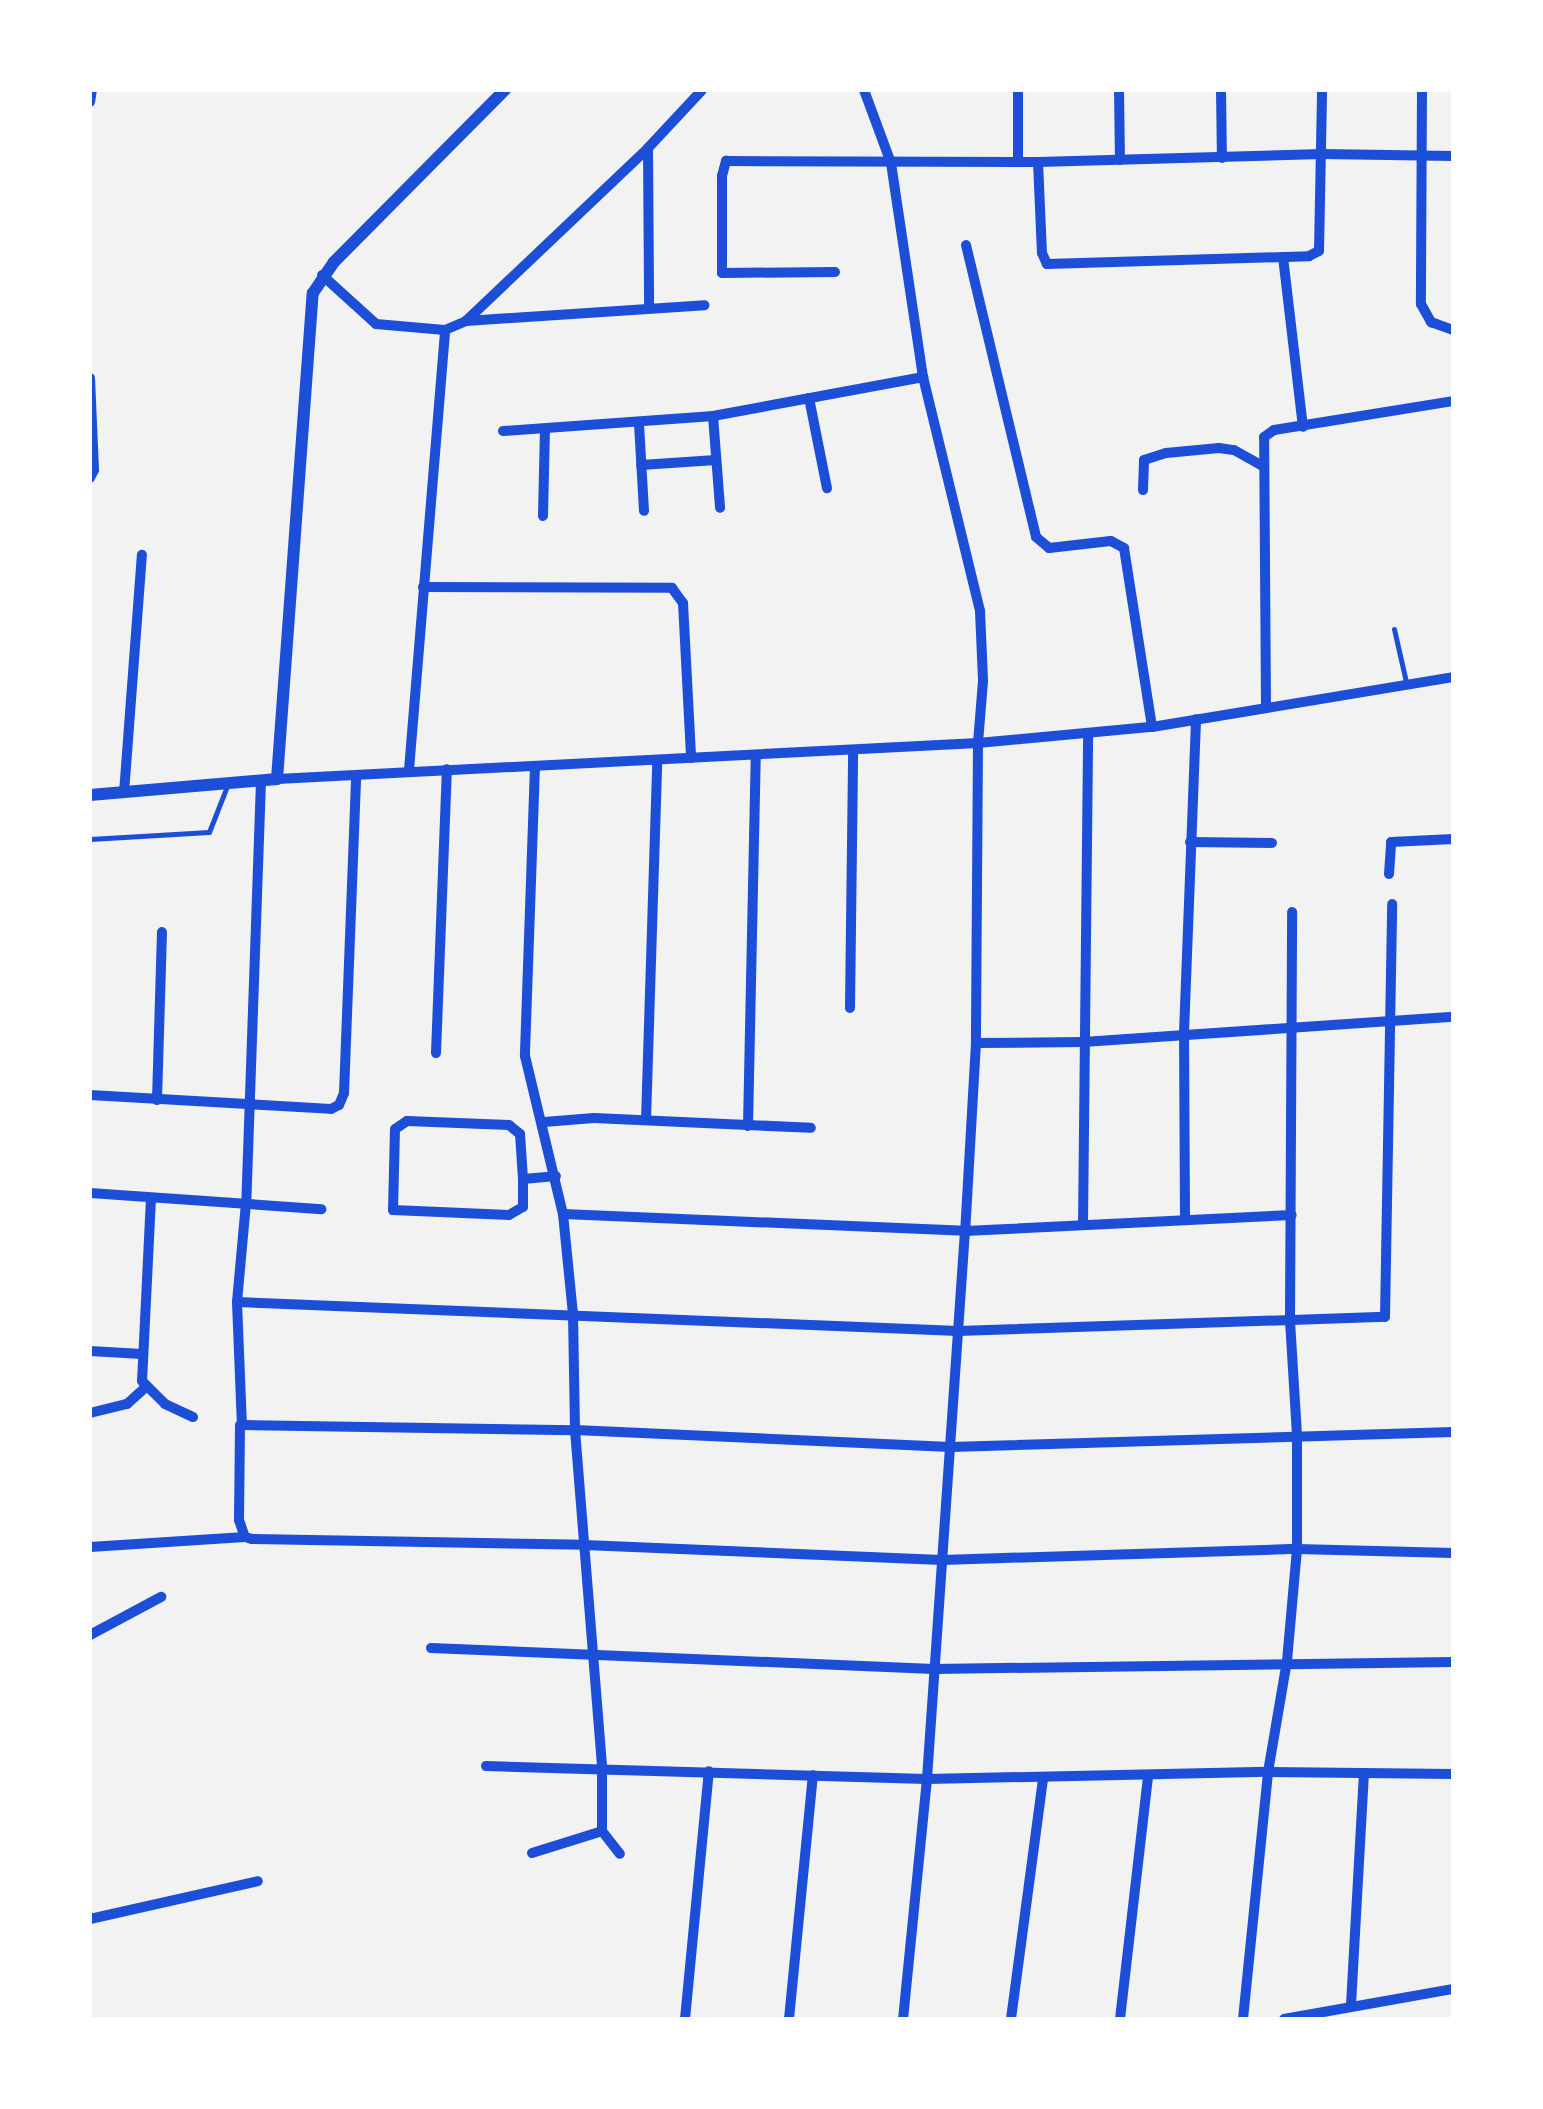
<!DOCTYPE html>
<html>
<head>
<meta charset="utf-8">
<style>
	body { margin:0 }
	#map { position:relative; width:1543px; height:2109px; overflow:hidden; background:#f2f2f2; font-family:Roboto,sans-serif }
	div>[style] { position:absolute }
	.service>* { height:5px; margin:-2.5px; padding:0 2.5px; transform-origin:2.5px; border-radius:2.5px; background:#1d4ed8 }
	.minor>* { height:10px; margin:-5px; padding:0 5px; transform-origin:5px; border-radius:5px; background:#1d4ed8 }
	.tertiary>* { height:12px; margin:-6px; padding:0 6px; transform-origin:6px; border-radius:6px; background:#1d4ed8 }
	span { translate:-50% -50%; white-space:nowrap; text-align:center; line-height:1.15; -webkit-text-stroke:8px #fff; paint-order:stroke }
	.frame { position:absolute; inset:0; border:92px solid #fff; pointer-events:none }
</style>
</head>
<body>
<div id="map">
	<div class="service">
		<div style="left:1394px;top:629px;width:54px;rotate:77.2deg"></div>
		<div style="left:90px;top:839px;width:119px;rotate:-3.4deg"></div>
		<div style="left:209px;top:832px;width:49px;rotate:-68.6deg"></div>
	</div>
	<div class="minor">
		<div style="left:864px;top:90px;width:78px;rotate:69.7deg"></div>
		<div style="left:891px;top:163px;width:216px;rotate:81.5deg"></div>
		<div style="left:923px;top:377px;width:241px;rotate:76.3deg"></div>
		<div style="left:980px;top:611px;width:70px;rotate:87.5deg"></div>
		<div style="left:983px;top:681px;width:62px;rotate:94.6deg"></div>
		<div style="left:978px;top:743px;width:300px;rotate:90.4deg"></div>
		<div style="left:976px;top:1043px;width:188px;rotate:93.3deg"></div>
		<div style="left:965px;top:1231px;width:549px;rotate:93.97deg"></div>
		<div style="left:927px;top:1779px;width:241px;rotate:95.7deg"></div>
		<div style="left:1018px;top:90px;width:72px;rotate:90deg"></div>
		<div style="left:1119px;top:90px;width:70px;rotate:89.2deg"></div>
		<div style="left:1221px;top:90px;width:68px;rotate:89.2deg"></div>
		<div style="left:1422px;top:90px;width:214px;rotate:90.3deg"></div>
		<div style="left:1421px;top:304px;width:21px;rotate:61deg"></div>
		<div style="left:1431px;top:322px;width:23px;rotate:20deg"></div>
		<div style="left:90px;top:102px;width:12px;rotate:-81deg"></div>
		<div style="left:648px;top:148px;width:159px;rotate:89.6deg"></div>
		<div style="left:1038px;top:162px;width:91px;rotate:87.5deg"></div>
		<div style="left:1042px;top:253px;width:12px;rotate:66deg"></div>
		<div style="left:1047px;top:264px;width:262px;rotate:-1.7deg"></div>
		<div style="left:1309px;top:256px;width:11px;rotate:-27deg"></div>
		<div style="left:1319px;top:251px;width:161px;rotate:-88.9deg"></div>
		<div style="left:966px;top:245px;width:300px;rotate:76.5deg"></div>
		<div style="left:1036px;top:537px;width:17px;rotate:40deg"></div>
		<div style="left:1049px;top:548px;width:62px;rotate:-6.4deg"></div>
		<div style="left:1111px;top:541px;width:15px;rotate:28deg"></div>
		<div style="left:1124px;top:548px;width:181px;rotate:81.1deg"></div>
		<div style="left:1283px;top:257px;width:171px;rotate:83.3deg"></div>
		<div style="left:835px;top:272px;width:113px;rotate:179.5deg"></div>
		<div style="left:722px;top:273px;width:97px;rotate:-90deg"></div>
		<div style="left:722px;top:176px;width:16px;rotate:-75deg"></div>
		<div style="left:726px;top:161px;width:312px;rotate:0.2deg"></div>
		<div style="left:1038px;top:162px;width:284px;rotate:-1.6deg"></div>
		<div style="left:1322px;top:154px;width:131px;rotate:0.9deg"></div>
		<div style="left:322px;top:275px;width:73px;rotate:42.2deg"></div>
		<div style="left:376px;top:324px;width:69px;rotate:5deg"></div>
		<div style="left:466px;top:321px;width:251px;rotate:-43.5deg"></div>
		<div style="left:648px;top:148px;width:79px;rotate:-47deg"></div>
		<div style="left:445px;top:330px;width:23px;rotate:-23deg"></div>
		<div style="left:466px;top:321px;width:239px;rotate:-3.8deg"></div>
		<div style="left:90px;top:378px;width:92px;rotate:87.5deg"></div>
		<div style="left:94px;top:470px;width:9px;rotate:117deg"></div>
		<div style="left:809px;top:398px;width:92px;rotate:78.7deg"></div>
		<div style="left:713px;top:416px;width:92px;rotate:85.6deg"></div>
		<div style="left:639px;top:424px;width:87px;rotate:86.7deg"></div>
		<div style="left:503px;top:431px;width:211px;rotate:-4.1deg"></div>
		<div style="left:713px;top:416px;width:214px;rotate:-10.5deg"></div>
		<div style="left:641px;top:465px;width:75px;rotate:-3.8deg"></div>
		<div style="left:1143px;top:490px;width:30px;rotate:-88deg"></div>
		<div style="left:1144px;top:460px;width:23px;rotate:-18deg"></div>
		<div style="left:1166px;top:453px;width:53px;rotate:-5.4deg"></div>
		<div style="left:1219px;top:448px;width:15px;rotate:8deg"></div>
		<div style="left:1234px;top:450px;width:31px;rotate:29deg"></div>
		<div style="left:543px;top:516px;width:86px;rotate:-88.7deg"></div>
		<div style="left:423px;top:587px;width:249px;rotate:0.2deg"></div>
		<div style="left:672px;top:588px;width:19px;rotate:54deg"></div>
		<div style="left:683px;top:603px;width:155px;rotate:87deg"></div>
		<div style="left:1266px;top:706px;width:269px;rotate:-90.4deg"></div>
		<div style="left:1264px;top:437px;width:12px;rotate:-35deg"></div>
		<div style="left:1274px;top:430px;width:181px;rotate:-9.2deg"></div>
		<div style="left:535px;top:766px;width:290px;rotate:92deg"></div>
		<div style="left:525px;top:1056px;width:163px;rotate:76.5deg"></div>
		<div style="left:563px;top:1214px;width:100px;rotate:84.3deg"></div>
		<div style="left:573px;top:1314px;width:116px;rotate:89deg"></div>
		<div style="left:575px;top:1430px;width:340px;rotate:85.4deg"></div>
		<div style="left:602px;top:1769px;width:62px;rotate:90deg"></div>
		<div style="left:602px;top:1831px;width:29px;rotate:52deg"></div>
		<div style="left:409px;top:770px;width:441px;rotate:-85.3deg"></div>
		<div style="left:277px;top:779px;width:702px;rotate:-2.94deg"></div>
		<div style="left:978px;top:743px;width:175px;rotate:-5.3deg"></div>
		<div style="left:1152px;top:727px;width:305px;rotate:-9.4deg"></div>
		<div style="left:261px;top:781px;width:422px;rotate:92deg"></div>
		<div style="left:246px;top:1203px;width:99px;rotate:95.2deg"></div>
		<div style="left:237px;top:1302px;width:123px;rotate:87.7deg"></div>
		<div style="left:242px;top:1425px;width:333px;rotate:0.9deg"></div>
		<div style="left:575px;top:1430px;width:376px;rotate:2.6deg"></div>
		<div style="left:951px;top:1447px;width:502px;rotate:-1.71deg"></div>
		<div style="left:124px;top:793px;width:239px;rotate:-85.7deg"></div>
		<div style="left:1190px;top:842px;width:82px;rotate:0.7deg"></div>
		<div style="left:1389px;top:874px;width:32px;rotate:-86deg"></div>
		<div style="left:1391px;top:842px;width:62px;rotate:-2.8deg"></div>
		<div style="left:850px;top:1008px;width:257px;rotate:-89.3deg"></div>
		<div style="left:976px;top:1043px;width:107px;rotate:-0.5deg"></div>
		<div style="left:1083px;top:1042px;width:371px;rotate:-3.9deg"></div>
		<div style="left:436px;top:1053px;width:284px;rotate:-87.8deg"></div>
		<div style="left:90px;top:1095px;width:241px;rotate:3.3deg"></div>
		<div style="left:331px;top:1109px;width:9px;rotate:-27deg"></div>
		<div style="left:339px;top:1105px;width:13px;rotate:-67deg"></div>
		<div style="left:344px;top:1093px;width:317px;rotate:-87.8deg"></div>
		<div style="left:157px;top:1100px;width:168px;rotate:-88.3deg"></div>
		<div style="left:646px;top:1120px;width:360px;rotate:-88.2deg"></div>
		<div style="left:544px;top:1122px;width:50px;rotate:-4.6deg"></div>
		<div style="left:594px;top:1118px;width:217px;rotate:2.6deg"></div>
		<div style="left:748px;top:1126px;width:371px;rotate:-88.8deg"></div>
		<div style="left:523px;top:1179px;width:45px;rotate:-93.8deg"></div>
		<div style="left:520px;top:1134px;width:14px;rotate:-141deg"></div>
		<div style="left:509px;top:1125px;width:102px;rotate:-177.8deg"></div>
		<div style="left:407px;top:1121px;width:14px;rotate:146deg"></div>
		<div style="left:395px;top:1129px;width:81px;rotate:91.4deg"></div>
		<div style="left:393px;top:1210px;width:116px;rotate:2.5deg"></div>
		<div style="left:509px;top:1215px;width:16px;rotate:-30deg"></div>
		<div style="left:523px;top:1207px;width:28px;rotate:-90deg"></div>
		<div style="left:523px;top:1179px;width:33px;rotate:-5deg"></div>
		<div style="left:90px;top:1193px;width:232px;rotate:4deg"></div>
		<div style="left:151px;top:1198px;width:183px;rotate:92.8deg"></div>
		<div style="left:142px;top:1381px;width:33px;rotate:45deg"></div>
		<div style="left:165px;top:1404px;width:31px;rotate:25deg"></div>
		<div style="left:563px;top:1214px;width:402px;rotate:2.4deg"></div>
		<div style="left:965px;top:1231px;width:327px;rotate:-2.8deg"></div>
		<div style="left:1185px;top:1219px;width:186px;rotate:-90.3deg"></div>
		<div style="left:1184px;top:1033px;width:314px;rotate:-87.8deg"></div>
		<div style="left:1083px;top:1225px;width:492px;rotate:-89.4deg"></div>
		<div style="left:237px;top:1302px;width:722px;rotate:2.3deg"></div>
		<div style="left:958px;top:1331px;width:427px;rotate:-1.9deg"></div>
		<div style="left:1385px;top:1317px;width:413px;rotate:-89deg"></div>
		<div style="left:90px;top:1351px;width:52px;rotate:3.3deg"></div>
		<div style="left:90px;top:1413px;width:38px;rotate:-14deg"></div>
		<div style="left:127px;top:1404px;width:25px;rotate:-42deg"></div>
		<div style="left:240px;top:1425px;width:95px;rotate:90.6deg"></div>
		<div style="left:239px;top:1520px;width:18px;rotate:71deg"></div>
		<div style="left:245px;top:1537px;width:7px;rotate:16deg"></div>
		<div style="left:252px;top:1539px;width:333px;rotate:1deg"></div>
		<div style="left:585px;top:1545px;width:357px;rotate:2.4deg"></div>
		<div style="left:942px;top:1560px;width:355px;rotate:-1.8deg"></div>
		<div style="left:1297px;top:1549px;width:156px;rotate:1.5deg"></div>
		<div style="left:90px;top:1547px;width:155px;rotate:-3.7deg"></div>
		<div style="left:90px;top:1635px;width:81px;rotate:-28.2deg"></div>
		<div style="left:431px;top:1648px;width:503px;rotate:2.39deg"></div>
		<div style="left:934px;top:1669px;width:519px;rotate:-0.77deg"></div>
		<div style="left:486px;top:1766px;width:441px;rotate:1.7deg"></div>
		<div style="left:927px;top:1779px;width:341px;rotate:-1.2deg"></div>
		<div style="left:1268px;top:1772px;width:185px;rotate:0.6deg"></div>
		<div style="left:532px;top:1853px;width:73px;rotate:-17.4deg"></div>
		<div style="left:90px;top:1919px;width:172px;rotate:-12.7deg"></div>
		<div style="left:1351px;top:2005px;width:231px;rotate:-86.8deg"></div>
		<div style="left:685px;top:2019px;width:249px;rotate:-84.5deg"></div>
		<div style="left:789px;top:2019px;width:245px;rotate:-84.4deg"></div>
		<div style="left:1011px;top:2019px;width:241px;rotate:-82.4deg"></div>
		<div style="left:1120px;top:2019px;width:243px;rotate:-83.4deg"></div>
		<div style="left:1243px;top:2019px;width:248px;rotate:-84.2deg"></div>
		<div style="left:1268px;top:1772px;width:113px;rotate:-80.3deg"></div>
		<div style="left:1287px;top:1661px;width:112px;rotate:-84.9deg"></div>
		<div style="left:1297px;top:1549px;width:114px;rotate:-90deg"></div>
		<div style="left:1297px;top:1435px;width:116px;rotate:-93.5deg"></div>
		<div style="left:1290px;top:1319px;width:407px;rotate:-89.7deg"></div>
		<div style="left:1284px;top:2019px;width:172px;rotate:-10.1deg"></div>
	</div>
	<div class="tertiary">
		<div style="left:90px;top:795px;width:188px;rotate:-4.9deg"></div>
		<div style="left:277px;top:779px;width:487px;rotate:-85.8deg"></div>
		<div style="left:313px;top:293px;width:37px;rotate:-56deg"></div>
		<div style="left:334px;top:262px;width:243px;rotate:-45.2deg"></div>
	</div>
	<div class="frame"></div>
</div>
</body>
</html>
